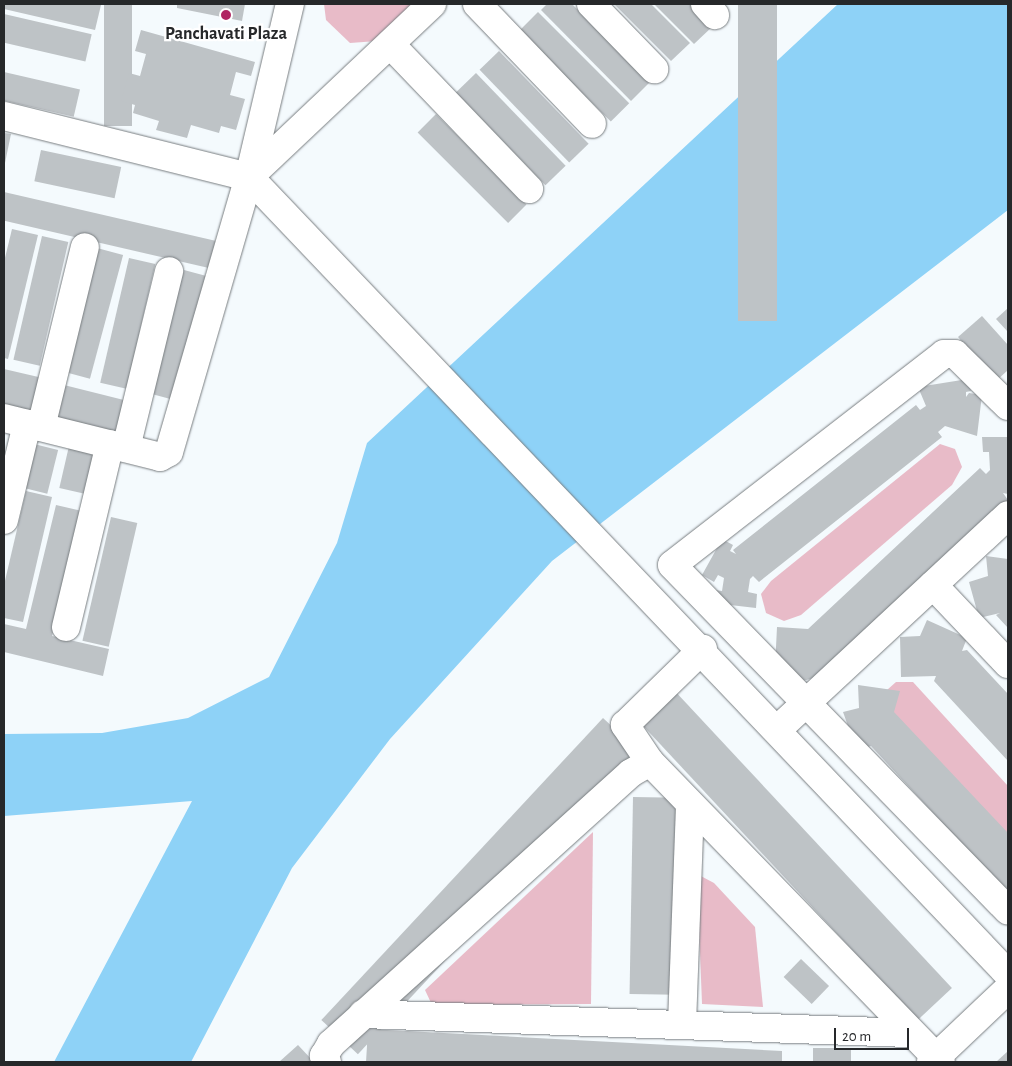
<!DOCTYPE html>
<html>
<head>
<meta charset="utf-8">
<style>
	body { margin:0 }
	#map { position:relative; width:1012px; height:1066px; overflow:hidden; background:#f4fafd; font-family:"Alegreya Sans",sans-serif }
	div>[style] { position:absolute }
	.green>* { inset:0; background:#e8bbc8 }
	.water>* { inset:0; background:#8ed2f7 }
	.building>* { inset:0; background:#bec3c6; transform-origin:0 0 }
	.roads { filter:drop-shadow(0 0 1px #787d80) drop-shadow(0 0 1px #787d80) }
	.minor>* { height:28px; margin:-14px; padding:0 14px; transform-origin:14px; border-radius:14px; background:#fff }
	.dots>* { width:14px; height:14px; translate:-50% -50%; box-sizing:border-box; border:2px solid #fff; border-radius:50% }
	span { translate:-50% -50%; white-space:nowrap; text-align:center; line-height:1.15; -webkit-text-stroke:4.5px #fff; paint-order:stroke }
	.poi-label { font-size:18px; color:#26282a; font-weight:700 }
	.frame { position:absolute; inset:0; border:5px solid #26282a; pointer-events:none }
	.scale { position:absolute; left:834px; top:1028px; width:75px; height:22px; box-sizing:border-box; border:2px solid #26282a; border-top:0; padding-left:6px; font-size:15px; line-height:18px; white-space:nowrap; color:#26282a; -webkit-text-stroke:4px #fff; paint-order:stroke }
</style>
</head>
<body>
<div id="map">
	<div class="green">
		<div style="clip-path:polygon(324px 4px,417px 4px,377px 41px,350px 43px,326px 20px)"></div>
		<div style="clip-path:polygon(940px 444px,955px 449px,962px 467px,952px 485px,801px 615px,784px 621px,766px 613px,761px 594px,771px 581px)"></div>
		<div style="clip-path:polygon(896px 682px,913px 682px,1008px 786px,1008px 838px,889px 718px,887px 690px)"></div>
		<div style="clip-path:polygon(593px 832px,591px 1004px,432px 1005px,425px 990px)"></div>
		<div style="clip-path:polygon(697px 874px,714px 883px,755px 927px,763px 1007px,702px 1004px)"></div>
	</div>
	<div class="water">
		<div style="clip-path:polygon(838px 4px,1008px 4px,1008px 210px,552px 561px,390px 739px,292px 868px,191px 1062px,54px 1062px,192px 801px,4px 816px,4px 734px,102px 733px,188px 718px,269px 677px,337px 543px,367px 443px)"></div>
	</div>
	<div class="building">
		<div style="clip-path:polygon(4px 4px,98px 4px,101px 5px,95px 30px,4px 9px)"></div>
		<div style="left:104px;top:4px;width:28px;height:122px"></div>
		<div style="clip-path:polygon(177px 4px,245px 4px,242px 21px,177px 8px)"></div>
		<div style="clip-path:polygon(547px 4px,572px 4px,650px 82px,631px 101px,541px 10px)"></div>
		<div style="clip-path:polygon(614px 4px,651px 4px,690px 43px,671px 61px)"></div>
		<div style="clip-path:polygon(654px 4px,692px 4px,713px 26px,694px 44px)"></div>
		<div style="left:738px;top:4px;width:39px;height:317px"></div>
		<div style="left:538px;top:12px;width:129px;height:26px;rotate:45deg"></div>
		<div style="left:4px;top:14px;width:90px;height:28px;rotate:13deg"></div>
		<div style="clip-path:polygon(141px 30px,255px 62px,251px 76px,236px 72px,230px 95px,245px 99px,236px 130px,221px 126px,219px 133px,191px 125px,187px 138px,156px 130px,159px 121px,133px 113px,135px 105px,121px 101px,129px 73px,140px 76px,146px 54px,135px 51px)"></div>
		<div style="left:499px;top:51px;width:129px;height:27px;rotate:46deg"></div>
		<div style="left:4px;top:72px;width:78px;height:28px;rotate:13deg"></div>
		<div style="left:476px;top:73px;width:129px;height:28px;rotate:46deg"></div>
		<div style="left:436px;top:114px;width:128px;height:26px;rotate:45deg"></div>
		<div style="clip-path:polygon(4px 133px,11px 134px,5px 163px,4px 163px)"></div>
		<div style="left:41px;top:150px;width:82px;height:32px;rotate:12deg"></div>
		<div style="left:4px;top:192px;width:219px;height:28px;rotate:13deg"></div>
		<div style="clip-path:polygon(12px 229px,38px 235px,8px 359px,4px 358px,4px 262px)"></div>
		<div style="left:42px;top:236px;width:27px;height:127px;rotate:13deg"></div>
		<div style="left:97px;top:248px;width:27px;height:128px;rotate:15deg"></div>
		<div style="left:129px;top:258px;width:27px;height:128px;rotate:13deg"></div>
		<div style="left:184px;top:270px;width:28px;height:128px;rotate:15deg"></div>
		<div style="clip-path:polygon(1008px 308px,1008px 332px,996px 319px)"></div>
		<div style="clip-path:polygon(982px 316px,1008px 345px,1008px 370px,996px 381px,958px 337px)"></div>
		<div style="clip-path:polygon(4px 369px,47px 379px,37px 420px,4px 412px)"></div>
		<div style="clip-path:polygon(968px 379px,971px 391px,966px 392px,966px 397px,969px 393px,982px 395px,977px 436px,945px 426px,938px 432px,942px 437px,759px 582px,753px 576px,750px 579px,748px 592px,757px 594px,756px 608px,713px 603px,715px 590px,722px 591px,724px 578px,718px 575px,714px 582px,702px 575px,722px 539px,733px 545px,730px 551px,736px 554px,733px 550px,916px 405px,920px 410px,926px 406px,918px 387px)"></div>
		<div style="left:60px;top:384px;width:72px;height:38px;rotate:14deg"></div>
		<div style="clip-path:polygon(982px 437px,1008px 437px,1008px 494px,1003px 493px,1008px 500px,834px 658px,838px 671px,796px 683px,792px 668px,775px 667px,777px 627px,808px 629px,980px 468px,986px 474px,990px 470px,989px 452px,983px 452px)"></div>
		<div style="left:30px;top:443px;width:29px;height:45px;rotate:14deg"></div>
		<div style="left:69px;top:446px;width:35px;height:43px;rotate:13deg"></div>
		<div style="clip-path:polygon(26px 491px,52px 497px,23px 622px,4px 618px,4px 585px)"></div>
		<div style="clip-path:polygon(56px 505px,82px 511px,52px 636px,109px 649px,103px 676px,4px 652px,4px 624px,26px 629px)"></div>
		<div style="left:111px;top:517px;width:27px;height:127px;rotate:13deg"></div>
		<div style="clip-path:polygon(986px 556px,1008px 559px,1008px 628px,996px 615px,1000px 613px,979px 618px,969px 582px,988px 576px)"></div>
		<div style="clip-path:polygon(927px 620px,967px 638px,962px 651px,967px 650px,1008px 694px,1008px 761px,934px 681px,936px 676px,901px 677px,900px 637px,920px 636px)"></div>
		<div style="clip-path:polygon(858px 685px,900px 691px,894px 712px,1008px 833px,1008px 902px,1000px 885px,871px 746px,857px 751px,843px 712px,859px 708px)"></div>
		<div style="left:673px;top:689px;width:409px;height:47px;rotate:47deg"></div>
		<div style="left:603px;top:718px;width:50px;height:413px;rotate:43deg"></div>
		<div style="left:633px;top:797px;width:46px;height:197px;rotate:1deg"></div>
		<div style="left:801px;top:959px;width:39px;height:25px;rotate:44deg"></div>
		<div style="clip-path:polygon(368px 1029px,782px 1051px,782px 1062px,366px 1062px)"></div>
		<div style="clip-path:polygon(298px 1045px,314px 1062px,279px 1062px)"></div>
		<div style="left:813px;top:1048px;width:38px;height:14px"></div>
		<div style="clip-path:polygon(1008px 1051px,1008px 1062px,996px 1062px)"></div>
	</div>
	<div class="roads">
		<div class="minor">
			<div style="left:477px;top:4px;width:166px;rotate:46.2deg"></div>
			<div style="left:591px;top:4px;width:91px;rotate:45.9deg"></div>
			<div style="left:705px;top:4px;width:15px;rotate:48deg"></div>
			<div style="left:390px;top:44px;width:201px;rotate:46.2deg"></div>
			<div style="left:4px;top:116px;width:252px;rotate:14deg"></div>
			<div style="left:249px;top:177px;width:1101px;rotate:46.4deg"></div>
			<div style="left:249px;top:177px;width:252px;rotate:-43.4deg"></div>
			<div style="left:1008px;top:406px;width:74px;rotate:-135.5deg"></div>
			<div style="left:955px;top:354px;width:11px;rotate:180deg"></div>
			<div style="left:944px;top:354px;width:344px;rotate:142.2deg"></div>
			<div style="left:672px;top:565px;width:482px;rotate:45.8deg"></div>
			<div style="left:4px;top:418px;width:161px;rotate:14deg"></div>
			<div style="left:160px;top:457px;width:10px;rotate:-29deg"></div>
			<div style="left:169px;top:452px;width:286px;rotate:-73.8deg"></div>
			<div style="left:249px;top:177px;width:178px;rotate:-76.7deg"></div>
			<div style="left:41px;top:427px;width:185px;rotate:-76.3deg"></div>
			<div style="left:126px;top:448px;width:182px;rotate:-76.3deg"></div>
			<div style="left:4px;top:520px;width:99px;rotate:-76.5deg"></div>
			<div style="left:933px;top:585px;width:109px;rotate:46.5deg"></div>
			<div style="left:66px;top:627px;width:188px;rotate:-76.5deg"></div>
			<div style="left:778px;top:729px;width:314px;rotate:-42.9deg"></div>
			<div style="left:650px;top:762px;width:45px;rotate:-124deg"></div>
			<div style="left:625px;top:725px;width:109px;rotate:-44.3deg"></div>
			<div style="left:363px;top:1014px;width:546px;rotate:1.99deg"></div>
			<div style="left:682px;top:1024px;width:218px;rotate:-87.9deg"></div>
			<div style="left:327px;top:1062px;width:7px;rotate:-117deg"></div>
			<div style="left:324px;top:1056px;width:14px;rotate:-60deg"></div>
			<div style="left:331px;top:1044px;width:404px;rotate:-42.1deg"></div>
			<div style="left:631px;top:773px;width:22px;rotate:-30deg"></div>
			<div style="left:650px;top:762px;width:418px;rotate:45.9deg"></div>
			<div style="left:931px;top:1062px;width:106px;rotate:-43.5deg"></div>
		</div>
	</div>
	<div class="dots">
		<div style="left:226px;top:15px;background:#b02562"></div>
	</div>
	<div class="poi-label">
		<span style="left:226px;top:34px">Panchavati Plaza</span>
	</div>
	<div class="frame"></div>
	<div class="scale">20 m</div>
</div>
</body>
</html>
